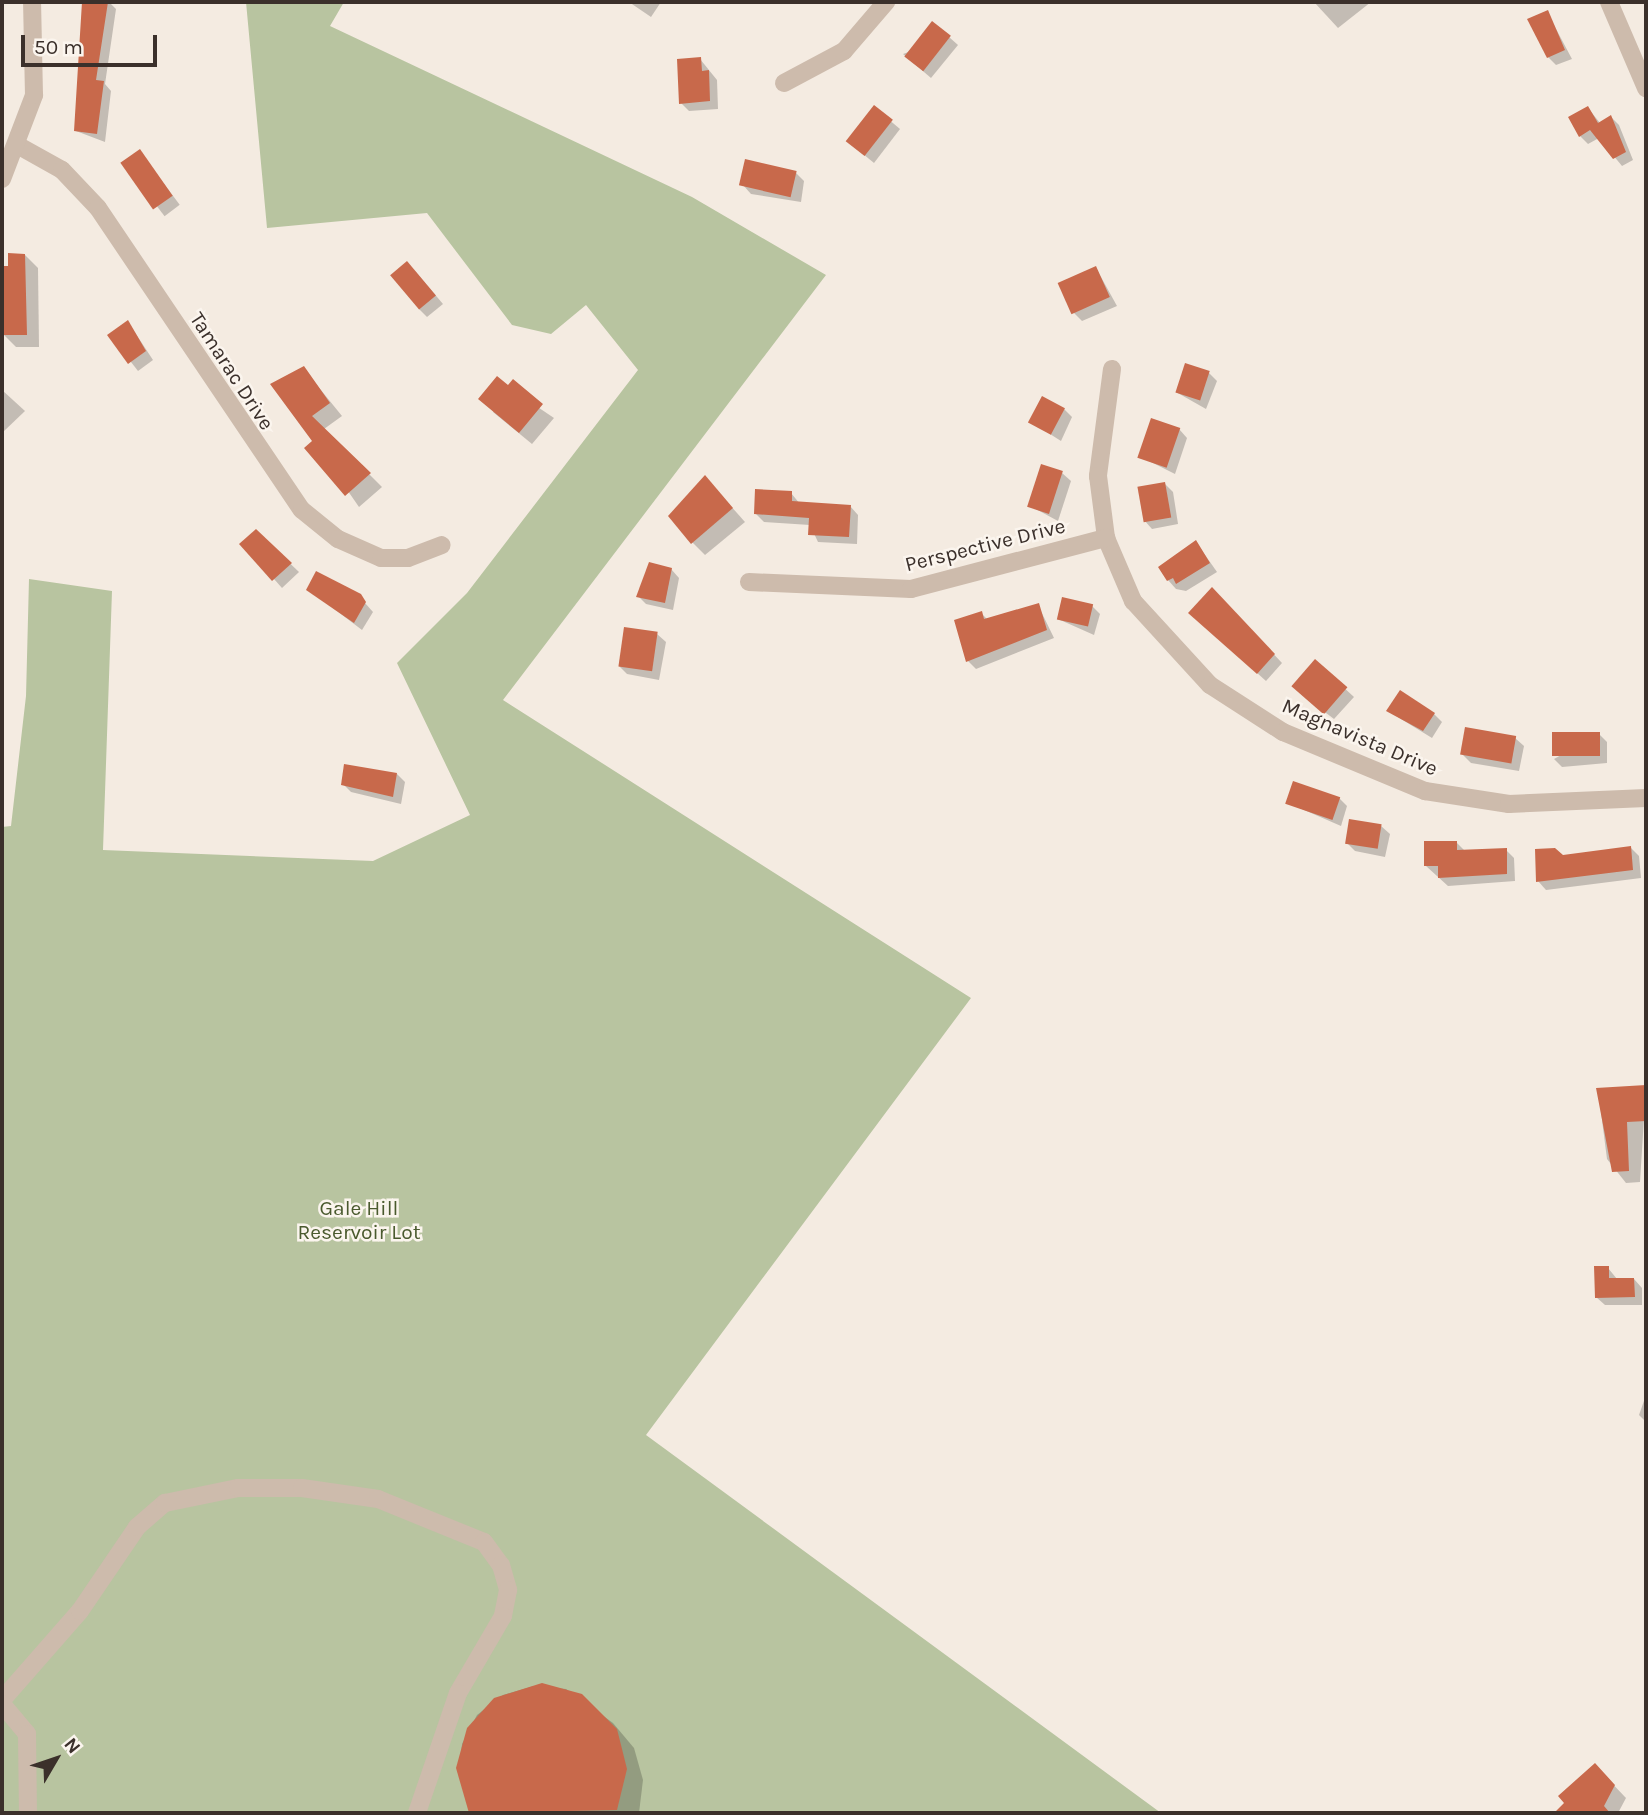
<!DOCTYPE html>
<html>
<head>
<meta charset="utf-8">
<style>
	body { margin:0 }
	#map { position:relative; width:1648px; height:1815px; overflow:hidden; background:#f4ebe1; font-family:Karla,sans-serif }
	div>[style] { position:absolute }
	.green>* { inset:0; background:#b8c4a0 }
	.shadow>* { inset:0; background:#0003; transform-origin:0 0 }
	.building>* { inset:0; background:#c8694b; transform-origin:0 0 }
	.minor>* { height:18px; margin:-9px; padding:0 9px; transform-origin:9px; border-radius:9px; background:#cdbbac }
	span { translate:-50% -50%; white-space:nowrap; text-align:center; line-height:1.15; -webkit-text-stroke:5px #fbf5ee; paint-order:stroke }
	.street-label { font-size:21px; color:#3b302b }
	.park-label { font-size:21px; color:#4a5a2e }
	.frame { position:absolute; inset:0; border:4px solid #3b302b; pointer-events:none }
	.north { position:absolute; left:21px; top:1724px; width:70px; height:70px; -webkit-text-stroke:5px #fbf5ee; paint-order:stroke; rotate:51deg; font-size:19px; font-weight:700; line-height:28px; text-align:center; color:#3b302b }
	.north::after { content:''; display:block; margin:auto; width:24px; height:32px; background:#3b302b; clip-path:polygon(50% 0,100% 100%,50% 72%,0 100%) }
	.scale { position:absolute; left:21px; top:35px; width:136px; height:32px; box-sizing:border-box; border:4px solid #3b302b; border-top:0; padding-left:9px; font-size:21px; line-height:24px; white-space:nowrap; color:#3b302b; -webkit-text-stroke:5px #fbf5ee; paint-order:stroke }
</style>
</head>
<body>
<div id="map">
	<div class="green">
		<div style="clip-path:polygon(246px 2px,344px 2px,330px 26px,692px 197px,826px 275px,503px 700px,971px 998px,646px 1435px,1161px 1813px,2px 1813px,2px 827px,11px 826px,26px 696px,29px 579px,112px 591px,103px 850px,373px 861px,470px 815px,397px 663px,467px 593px,638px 370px,586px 305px,551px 334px,512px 325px,427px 213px,267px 228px)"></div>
	</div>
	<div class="shadow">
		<div style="clip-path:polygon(86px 2px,109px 2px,116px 9px,105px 84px,111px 91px,105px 142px,76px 131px)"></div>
		<div style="clip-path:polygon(629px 2px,661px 2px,651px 17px)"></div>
		<div style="clip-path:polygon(1314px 2px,1371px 2px,1338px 28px)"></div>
		<div style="clip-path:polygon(1547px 12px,1572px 59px,1556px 65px,1548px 57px)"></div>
		<div style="clip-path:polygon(949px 37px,958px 45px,931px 78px,903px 54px)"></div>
		<div style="clip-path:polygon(700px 59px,717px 80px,718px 109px,689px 111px,681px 103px)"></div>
		<div style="clip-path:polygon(875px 108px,900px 129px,874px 163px,857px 149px)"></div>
		<div style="clip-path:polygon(1588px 108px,1600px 123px,1611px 117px,1619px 125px,1633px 160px,1622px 166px,1599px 138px,1588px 144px,1580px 136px)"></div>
		<div style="left:140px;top:152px;width:66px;height:19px;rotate:53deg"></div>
		<div style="clip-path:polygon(796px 173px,804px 181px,801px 202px,751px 194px,743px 185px)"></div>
		<div style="clip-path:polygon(25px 255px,38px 268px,39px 347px,16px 347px,3px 334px,10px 268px)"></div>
		<div style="clip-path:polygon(1096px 268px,1117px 306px,1082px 321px,1074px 313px)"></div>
		<div style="clip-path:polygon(415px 271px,443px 304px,427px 317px,419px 309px)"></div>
		<div style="clip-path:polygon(128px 322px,153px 360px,138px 371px,110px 335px)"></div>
		<div style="clip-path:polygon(303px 368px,342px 416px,324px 429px,382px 487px,359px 507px,314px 442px)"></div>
		<div style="clip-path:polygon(1209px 373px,1217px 381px,1206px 409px,1176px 392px)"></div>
		<div style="clip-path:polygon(508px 387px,554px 418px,532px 444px,493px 412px)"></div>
		<div style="clip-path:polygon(2px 390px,25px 411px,2px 433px)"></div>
		<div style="clip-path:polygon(1064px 409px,1072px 417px,1061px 441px,1031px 422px)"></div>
		<div style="clip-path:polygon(1179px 429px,1187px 438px,1175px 474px,1141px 457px)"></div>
		<div style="clip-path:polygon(1062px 473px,1071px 481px,1058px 521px,1032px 507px)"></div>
		<div style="clip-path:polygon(705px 477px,745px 522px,705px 555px,692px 542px)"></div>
		<div style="clip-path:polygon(1165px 484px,1173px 492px,1178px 524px,1152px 529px,1144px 520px)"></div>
		<div style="clip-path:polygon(791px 493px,800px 504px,850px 506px,858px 515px,857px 544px,818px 542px,810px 525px,764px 522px,756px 514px)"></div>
		<div style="clip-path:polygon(256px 531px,299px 572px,282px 588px,274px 579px)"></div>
		<div style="clip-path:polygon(1196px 542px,1217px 572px,1186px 591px,1176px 589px,1168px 580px)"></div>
		<div style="clip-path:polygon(671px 569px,679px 578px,673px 610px,646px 604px,638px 596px)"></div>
		<div style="clip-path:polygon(308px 589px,365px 603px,373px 612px,362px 630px)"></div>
		<div style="clip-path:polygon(1220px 597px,1282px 663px,1266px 681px,1199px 621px)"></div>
		<div style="clip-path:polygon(1038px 605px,1054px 638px,976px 669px,968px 661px,981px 613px,988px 620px)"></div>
		<div style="clip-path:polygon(1092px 606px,1100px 614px,1094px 635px,1058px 619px)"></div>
		<div style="clip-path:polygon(657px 634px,666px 642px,659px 680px,627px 674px,619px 666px)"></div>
		<div style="clip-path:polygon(1315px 661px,1354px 697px,1334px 719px,1301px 694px)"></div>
		<div style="clip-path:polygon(1388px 711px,1434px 714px,1442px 722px,1432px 738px)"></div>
		<div style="clip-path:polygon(1599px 734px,1607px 742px,1607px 763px,1562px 767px,1554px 759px)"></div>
		<div style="clip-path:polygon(1515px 738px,1524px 746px,1519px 771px,1471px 763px,1462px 754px)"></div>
		<div style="clip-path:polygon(397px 774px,405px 782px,401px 804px,351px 792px,343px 784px)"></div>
		<div style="clip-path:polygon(1339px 798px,1347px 806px,1341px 826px,1288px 803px)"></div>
		<div style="clip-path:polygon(1381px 826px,1390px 834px,1385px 857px,1355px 851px,1347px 843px)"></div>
		<div style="clip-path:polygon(1457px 843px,1465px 851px,1506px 850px,1514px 858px,1515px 881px,1448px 886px,1426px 866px)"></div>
		<div style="clip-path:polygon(1631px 848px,1639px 856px,1641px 878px,1546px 890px,1538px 881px)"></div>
		<div style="clip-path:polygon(1646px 1086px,1640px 1182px,1626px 1183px,1607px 1159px,1598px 1089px)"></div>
		<div style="clip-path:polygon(1608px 1268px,1617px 1279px,1634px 1279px,1642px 1288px,1642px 1305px,1605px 1305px,1596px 1297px)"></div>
		<div style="clip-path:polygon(1645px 1398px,1646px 1398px,1646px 1422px,1639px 1415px)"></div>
		<div style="clip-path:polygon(534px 1686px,566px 1689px,613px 1723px,634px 1748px,643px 1780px,639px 1813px,472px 1813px,459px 1776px,462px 1744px,477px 1715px,503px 1695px)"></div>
		<div style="clip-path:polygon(1606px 1777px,1626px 1798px,1618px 1813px,1556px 1813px)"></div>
	</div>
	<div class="building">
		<div style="clip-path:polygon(82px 2px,108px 2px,96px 80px,104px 81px,97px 134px,74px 131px)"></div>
		<div style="clip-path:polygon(1548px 10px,1565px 50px,1547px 58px,1527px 19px)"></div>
		<div style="left:932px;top:21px;width:24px;height:45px;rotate:38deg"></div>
		<div style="clip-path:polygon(701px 57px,702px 71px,709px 70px,710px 101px,679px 104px,677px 59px)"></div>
		<div style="left:874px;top:105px;width:24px;height:46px;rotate:38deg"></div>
		<div style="clip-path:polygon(1588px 106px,1598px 123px,1611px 115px,1626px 152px,1613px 159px,1590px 130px,1579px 137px,1568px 117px)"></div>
		<div style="left:140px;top:149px;width:57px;height:24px;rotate:55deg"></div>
		<div style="left:745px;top:159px;width:53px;height:27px;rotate:13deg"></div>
		<div style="clip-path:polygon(8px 253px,25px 254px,27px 335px,2px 335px,2px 266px,8px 266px)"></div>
		<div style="left:407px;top:261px;width:45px;height:22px;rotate:50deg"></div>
		<div style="left:1096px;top:266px;width:34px;height:42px;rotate:66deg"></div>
		<div style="clip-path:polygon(128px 320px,146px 351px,128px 364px,107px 335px)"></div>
		<div style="left:1185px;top:363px;width:26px;height:31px;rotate:18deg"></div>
		<div style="clip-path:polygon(304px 366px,330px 403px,312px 416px,371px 473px,345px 496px,304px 448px,312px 441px,270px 384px)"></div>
		<div style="clip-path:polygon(497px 376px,508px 385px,513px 379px,543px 404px,519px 433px,478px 399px)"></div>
		<div style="left:1042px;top:396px;width:26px;height:30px;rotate:28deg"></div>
		<div style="left:1151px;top:418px;width:31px;height:42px;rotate:19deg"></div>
		<div style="left:1041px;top:464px;width:23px;height:45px;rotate:18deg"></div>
		<div style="clip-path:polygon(705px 475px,733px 508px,691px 544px,668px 516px)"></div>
		<div style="left:1165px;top:482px;width:36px;height:28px;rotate:80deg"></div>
		<div style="clip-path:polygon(755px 489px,792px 491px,792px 501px,851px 505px,849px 537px,808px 535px,809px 518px,754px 514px)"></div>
		<div style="clip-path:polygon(256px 529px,292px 563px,272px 581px,239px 544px)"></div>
		<div style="clip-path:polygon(1196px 540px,1210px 563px,1176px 584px,1173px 578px,1167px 581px,1158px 567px)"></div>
		<div style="clip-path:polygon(649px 562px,672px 568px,665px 603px,636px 597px)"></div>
		<div style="clip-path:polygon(316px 571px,361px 594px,366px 602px,354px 623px,306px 590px)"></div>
		<div style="clip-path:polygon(1212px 587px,1275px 654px,1257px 674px,1188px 613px)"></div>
		<div style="left:1062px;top:597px;width:32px;height:23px;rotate:13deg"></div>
		<div style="clip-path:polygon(1039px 603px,1047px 630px,966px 662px,954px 620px,982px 611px,984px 619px)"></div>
		<div style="left:624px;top:627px;width:34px;height:40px;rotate:8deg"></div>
		<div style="left:1315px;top:659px;width:43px;height:36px;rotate:41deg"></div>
		<div style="clip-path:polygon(1400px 690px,1435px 713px,1423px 731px,1386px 711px)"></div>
		<div style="left:1465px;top:727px;width:52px;height:28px;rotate:10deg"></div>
		<div style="left:1600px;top:732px;width:24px;height:48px;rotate:90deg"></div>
		<div style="clip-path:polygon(344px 764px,397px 773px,393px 797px,341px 785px)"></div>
		<div style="left:1293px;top:781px;width:50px;height:24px;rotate:19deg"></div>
		<div style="left:1349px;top:819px;width:33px;height:25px;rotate:9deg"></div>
		<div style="clip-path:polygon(1424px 841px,1457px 841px,1457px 850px,1507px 848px,1507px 874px,1438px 878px,1438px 866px,1424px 866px)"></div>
		<div style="clip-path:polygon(1631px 846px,1633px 870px,1536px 882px,1535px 849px,1555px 848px,1563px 855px)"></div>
		<div style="clip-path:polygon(1646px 1085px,1646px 1121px,1627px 1122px,1629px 1171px,1612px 1172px,1596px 1088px)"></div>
		<div style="clip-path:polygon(1594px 1266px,1609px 1266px,1609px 1278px,1634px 1278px,1635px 1297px,1595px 1298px)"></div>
		<div style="clip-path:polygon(542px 1683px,582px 1694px,617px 1729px,627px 1769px,617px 1810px,469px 1813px,456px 1768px,467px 1728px,494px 1698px)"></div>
		<div style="clip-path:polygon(1595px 1763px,1615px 1785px,1604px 1806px,1610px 1813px,1554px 1813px,1564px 1803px,1558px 1796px)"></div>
	</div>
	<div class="minor">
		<div style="left:1609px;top:2px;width:94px;rotate:66.7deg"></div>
		<div style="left:784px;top:83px;width:68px;rotate:-28.1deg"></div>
		<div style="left:844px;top:51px;width:65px;rotate:-49.4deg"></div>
		<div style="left:19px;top:146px;width:49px;rotate:29.2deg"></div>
		<div style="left:62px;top:170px;width:52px;rotate:46.5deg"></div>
		<div style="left:98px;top:208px;width:364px;rotate:56deg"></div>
		<div style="left:302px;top:510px;width:46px;rotate:38.9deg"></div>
		<div style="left:338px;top:539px;width:47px;rotate:23.8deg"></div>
		<div style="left:381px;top:558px;width:27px"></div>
		<div style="left:408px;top:558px;width:36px;rotate:-21deg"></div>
		<div style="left:2px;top:179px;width:90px;rotate:-69.1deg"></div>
		<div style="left:34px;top:95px;width:93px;rotate:-91.2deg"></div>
		<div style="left:1112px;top:369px;width:108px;rotate:97.5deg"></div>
		<div style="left:1098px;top:476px;width:63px;rotate:82.6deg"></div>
		<div style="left:1106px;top:538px;width:69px;rotate:66.8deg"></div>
		<div style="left:1133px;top:601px;width:114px;rotate:47.5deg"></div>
		<div style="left:1210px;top:685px;width:87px;rotate:32.8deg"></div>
		<div style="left:1283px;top:732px;width:154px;rotate:22.6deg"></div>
		<div style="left:1425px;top:791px;width:85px;rotate:8.8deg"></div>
		<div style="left:1509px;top:804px;width:137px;rotate:-2.5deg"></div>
		<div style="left:749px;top:582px;width:162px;rotate:2.5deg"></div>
		<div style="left:911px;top:589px;width:202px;rotate:-14.7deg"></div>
		<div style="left:2px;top:1700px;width:118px;rotate:-48.8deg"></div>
		<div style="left:80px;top:1611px;width:102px;rotate:-55.8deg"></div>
		<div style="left:137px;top:1527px;width:37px;rotate:-41deg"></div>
		<div style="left:165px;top:1503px;width:75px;rotate:-11.6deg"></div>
		<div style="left:238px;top:1488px;width:64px"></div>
		<div style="left:302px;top:1488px;width:77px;rotate:8.2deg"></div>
		<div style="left:378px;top:1499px;width:114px;rotate:22.1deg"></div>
		<div style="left:484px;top:1542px;width:29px;rotate:54deg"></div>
		<div style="left:501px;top:1565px;width:26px;rotate:74deg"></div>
		<div style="left:508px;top:1590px;width:26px;rotate:101deg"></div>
		<div style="left:503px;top:1616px;width:89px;rotate:120.3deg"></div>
		<div style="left:458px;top:1693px;width:127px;rotate:108.9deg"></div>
		<div style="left:2px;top:1704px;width:39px;rotate:50deg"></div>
		<div style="left:27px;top:1734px;width:79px;rotate:89.3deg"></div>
	</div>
	<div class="street-label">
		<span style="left:232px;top:371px;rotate:57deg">Tamarac Drive</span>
		<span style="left:985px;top:545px;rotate:-14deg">Perspective Drive</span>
		<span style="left:1360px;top:737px;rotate:23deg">Magnavista Drive</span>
	</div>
	<div class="park-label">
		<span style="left:359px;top:1220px">Gale Hill<br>Reservoir Lot</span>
	</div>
	<div class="frame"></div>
	<div class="north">N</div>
	<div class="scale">50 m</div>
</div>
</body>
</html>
